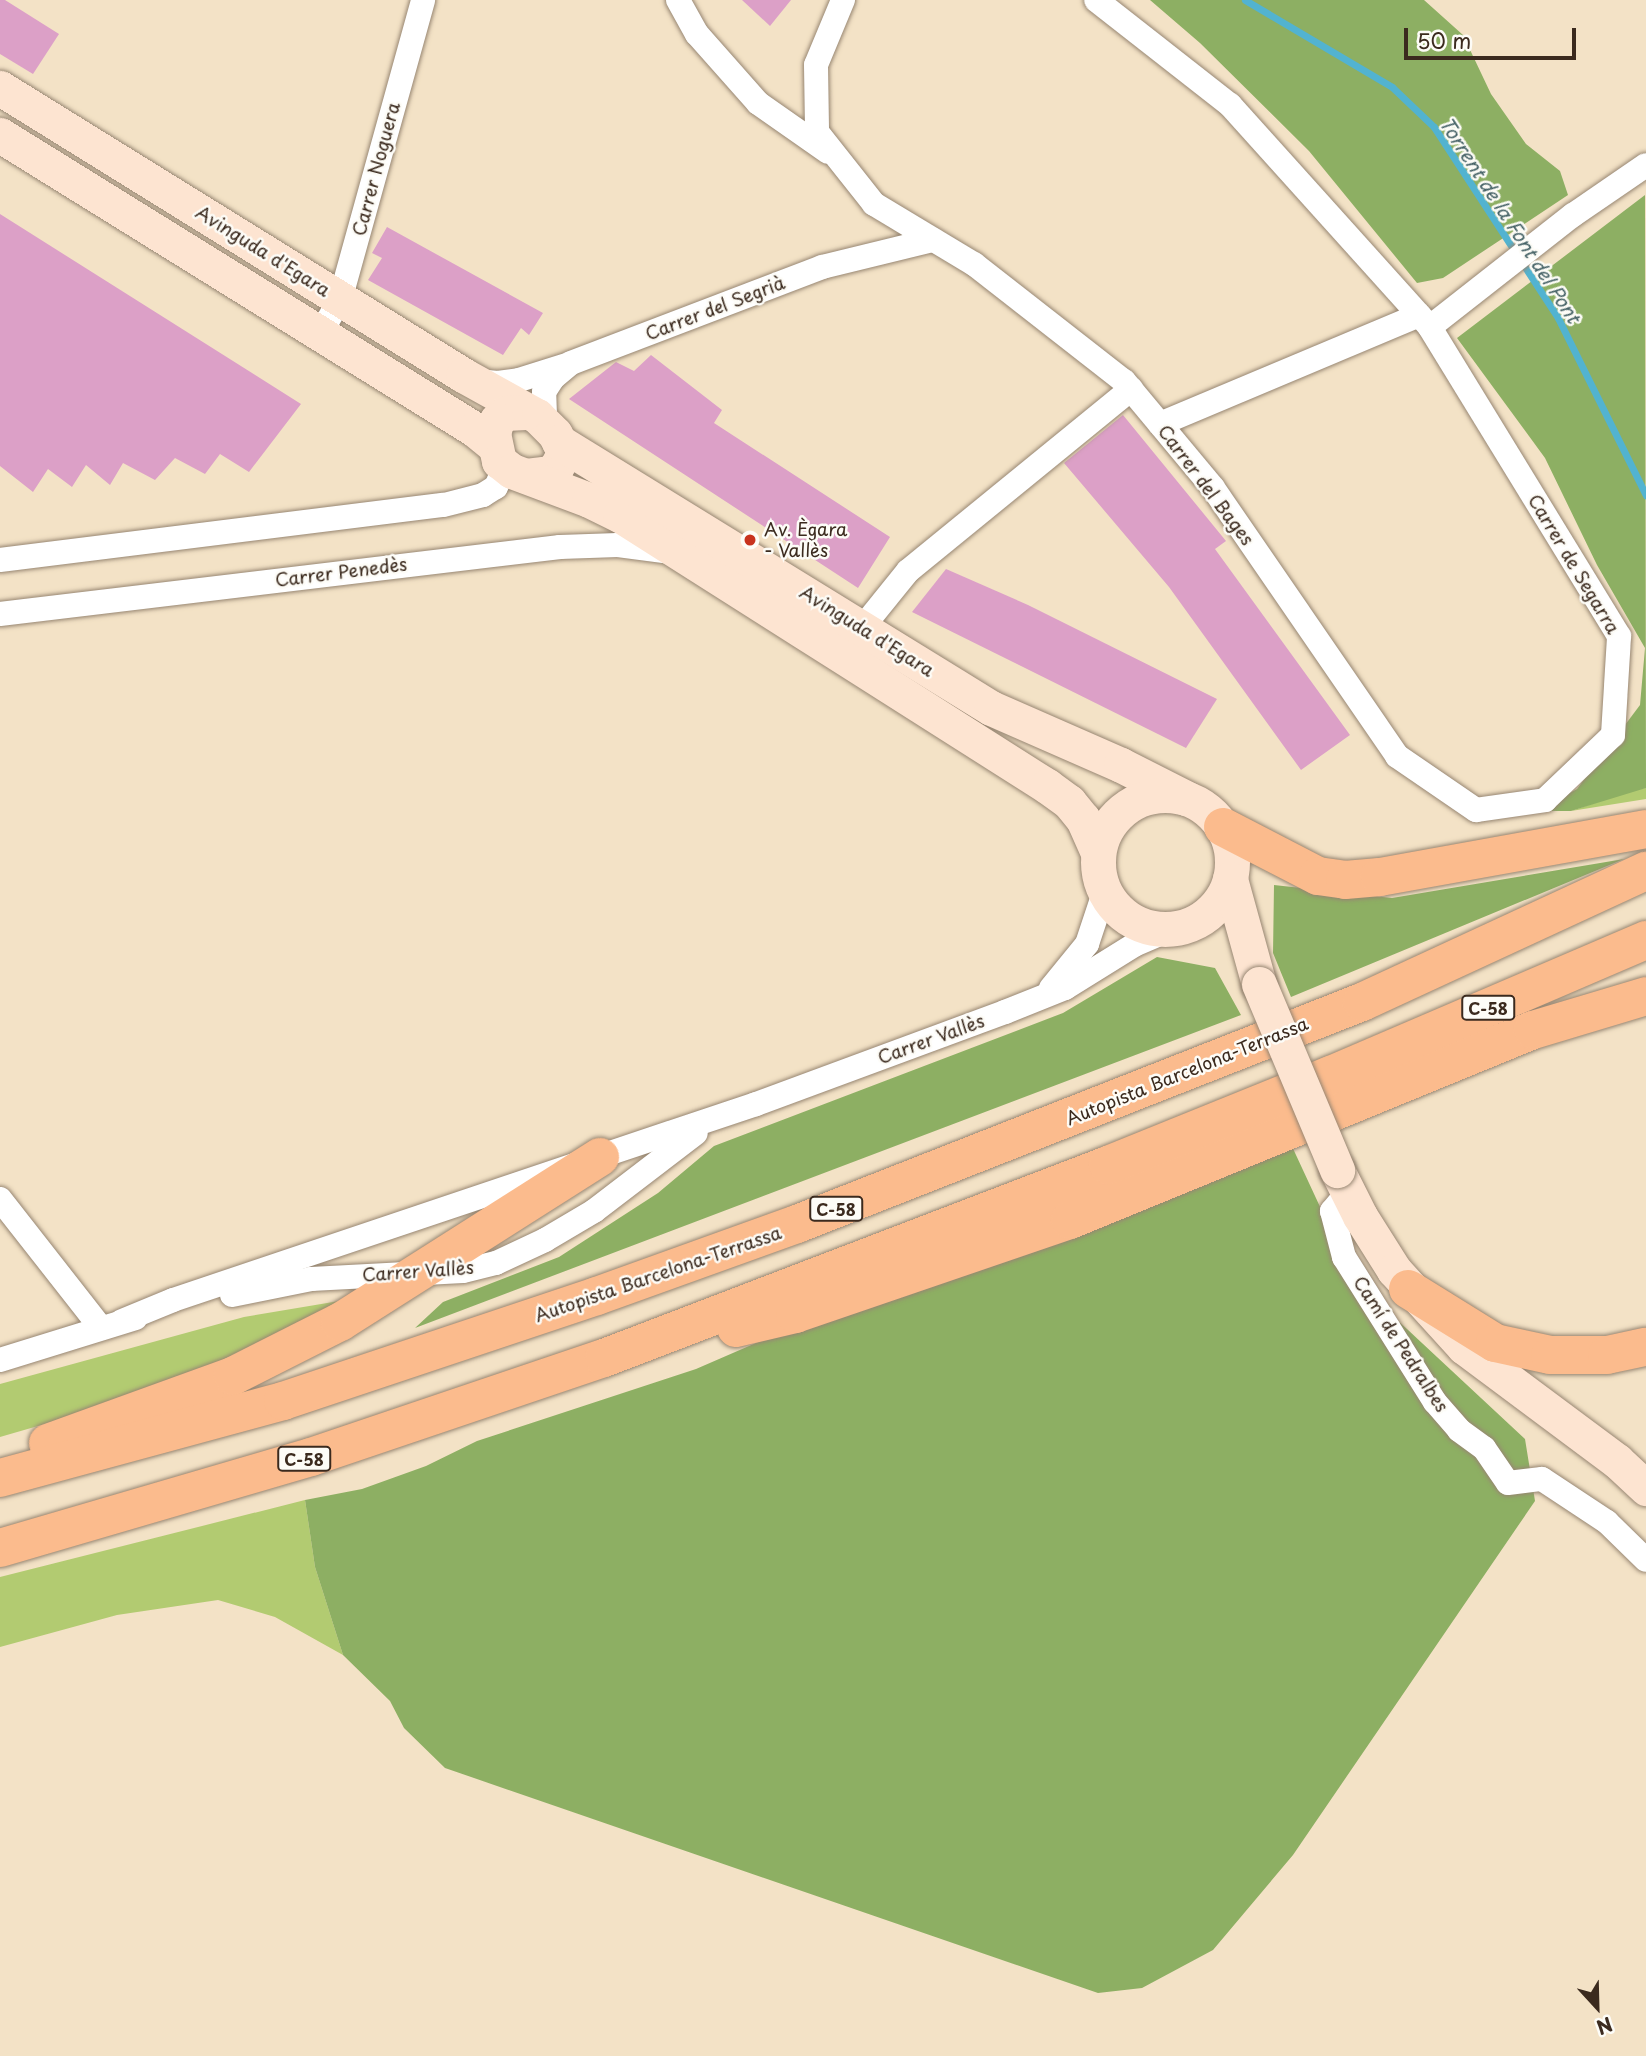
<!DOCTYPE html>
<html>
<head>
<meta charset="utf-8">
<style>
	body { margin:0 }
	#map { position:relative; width:1646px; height:2056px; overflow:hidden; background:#f3e2c6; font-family:"Playpen Sans",sans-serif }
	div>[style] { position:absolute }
	.green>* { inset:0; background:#b2cb71 }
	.forest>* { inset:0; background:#8daf63 }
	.stream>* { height:7px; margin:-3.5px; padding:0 3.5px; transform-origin:3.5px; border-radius:3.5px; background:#52b3d0 }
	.building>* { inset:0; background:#dca0c7 }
	.roads { filter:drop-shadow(0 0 2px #978672) drop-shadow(0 0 2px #978672) }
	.street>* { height:24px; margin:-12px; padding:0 12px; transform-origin:12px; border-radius:12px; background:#fff }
	.secondary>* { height:35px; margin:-17.5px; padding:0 17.5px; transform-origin:17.5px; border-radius:17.5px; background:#fde4d1 }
	.secondary>.ring { margin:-17.5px; padding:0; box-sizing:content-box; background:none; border:35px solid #fde4d1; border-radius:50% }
	.highway>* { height:38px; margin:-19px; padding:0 19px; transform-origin:19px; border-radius:19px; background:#fbbb8d }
	.bridges { filter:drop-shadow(0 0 2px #978672) drop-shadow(0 0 2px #978672) }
	.secondary-bridge>* { height:35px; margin:-17.5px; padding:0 17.5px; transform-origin:17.5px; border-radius:17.5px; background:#fde4d1 }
	.dots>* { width:19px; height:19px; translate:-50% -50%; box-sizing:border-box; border:4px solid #fdfcf7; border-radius:50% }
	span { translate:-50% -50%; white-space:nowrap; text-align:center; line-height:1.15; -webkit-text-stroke:5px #fdfcf7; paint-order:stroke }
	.shield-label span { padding:2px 5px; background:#fdfcf7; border:2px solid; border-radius:5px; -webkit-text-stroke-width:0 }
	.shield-label { font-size:16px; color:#3b2a1e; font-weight:700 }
	.street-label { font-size:18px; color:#3b2a1e }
	.poi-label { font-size:18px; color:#3b2a1e }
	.left { translate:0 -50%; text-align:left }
	.water-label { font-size:19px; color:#446165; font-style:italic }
	.north { position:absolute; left:1562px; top:1972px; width:70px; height:70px; -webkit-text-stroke:5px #fdfcf7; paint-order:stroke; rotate:158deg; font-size:19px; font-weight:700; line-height:28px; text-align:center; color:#3b2a1e }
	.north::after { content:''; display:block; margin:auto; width:24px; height:32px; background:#3b2a1e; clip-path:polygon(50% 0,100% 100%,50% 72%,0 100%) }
	.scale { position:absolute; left:1404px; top:28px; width:172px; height:32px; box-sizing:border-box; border:4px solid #3b2a1e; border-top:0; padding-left:9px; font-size:21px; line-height:24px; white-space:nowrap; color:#3b2a1e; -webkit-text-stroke:5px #fdfcf7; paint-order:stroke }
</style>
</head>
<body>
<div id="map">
	<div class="green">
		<div style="clip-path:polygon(1646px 788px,1646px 799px,1571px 811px,1636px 789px)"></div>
		<div style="clip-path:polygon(363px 1297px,217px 1374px,0 1437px,0 1384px,244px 1317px)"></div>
		<div style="clip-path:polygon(305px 1500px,315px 1567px,343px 1655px,275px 1617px,218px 1600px,117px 1615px,0 1647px,0 1577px)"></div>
	</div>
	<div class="forest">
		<div style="clip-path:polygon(1150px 0,1424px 0,1463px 35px,1491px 94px,1526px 144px,1560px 171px,1568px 195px,1443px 278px,1417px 283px,1309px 151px,1200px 43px)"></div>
		<div style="clip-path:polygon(1645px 195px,1646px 788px,1571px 811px,1537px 811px,1577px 789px,1640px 705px,1645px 648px,1597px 565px,1545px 458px,1457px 338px)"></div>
		<div style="clip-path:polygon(1624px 859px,1291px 997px,1273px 953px,1274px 885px,1392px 898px)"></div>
		<div style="clip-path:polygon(1157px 957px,1215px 968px,1241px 1015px,415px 1328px,443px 1302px,559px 1257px,658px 1193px,714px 1146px,1063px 1013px)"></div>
		<div style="clip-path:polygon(1283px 1127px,1328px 1224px,1393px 1316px,1525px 1439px,1535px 1501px,1293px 1855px,1213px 1950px,1142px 1988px,1098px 1993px,445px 1768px,404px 1728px,390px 1701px,343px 1655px,315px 1567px,305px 1500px,362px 1489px,426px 1466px,477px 1441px,696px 1369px,821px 1315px)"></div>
	</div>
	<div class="stream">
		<div style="left:1245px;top:0;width:171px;rotate:30.6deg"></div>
		<div style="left:1392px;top:87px;width:58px;rotate:43.6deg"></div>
		<div style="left:1434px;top:127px;width:228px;rotate:57deg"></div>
		<div style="left:1558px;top:318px;width:198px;rotate:63.6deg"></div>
	</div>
	<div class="building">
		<div style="clip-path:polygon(0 0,5px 0,59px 34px,33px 74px,0 54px)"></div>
		<div style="clip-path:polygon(742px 0,791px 0,770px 26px)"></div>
		<div style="clip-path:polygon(0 214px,301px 404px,249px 472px,220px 454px,205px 474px,175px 458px,155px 480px,123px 463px,110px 485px,86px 465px,72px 487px,48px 469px,33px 492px,0 466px)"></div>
		<div style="clip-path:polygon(387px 227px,543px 313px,529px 335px,521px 328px,503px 355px,368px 280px,382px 258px,372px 253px)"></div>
		<div style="clip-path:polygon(651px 355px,722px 410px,714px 423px,890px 537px,858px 588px,569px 399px,616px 362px,634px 371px)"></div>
		<div style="clip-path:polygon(1123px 415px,1226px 541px,1215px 549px,1350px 735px,1301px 770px,1169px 587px,1064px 463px)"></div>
		<div style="clip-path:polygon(946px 569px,1028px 605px,1217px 699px,1186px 748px,912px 612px)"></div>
	</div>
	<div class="roads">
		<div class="street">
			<div style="left:678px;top:0;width:39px;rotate:61deg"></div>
			<div style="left:697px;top:34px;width:92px;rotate:48.5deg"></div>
			<div style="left:758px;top:103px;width:85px;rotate:35deg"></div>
			<div style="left:843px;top:0;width:70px;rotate:112.6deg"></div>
			<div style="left:816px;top:65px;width:67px;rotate:89.1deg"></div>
			<div style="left:817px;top:132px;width:92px;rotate:51.6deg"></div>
			<div style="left:874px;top:204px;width:117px;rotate:31deg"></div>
			<div style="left:974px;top:264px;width:190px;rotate:38deg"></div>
			<div style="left:1124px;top:381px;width:139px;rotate:50.2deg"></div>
			<div style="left:1213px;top:488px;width:325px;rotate:55.5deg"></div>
			<div style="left:1397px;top:756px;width:96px;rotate:34.4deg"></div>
			<div style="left:1476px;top:810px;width:70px;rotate:-8.2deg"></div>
			<div style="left:1545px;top:800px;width:94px;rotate:-43.7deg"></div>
			<div style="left:1613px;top:735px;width:99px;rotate:-86.5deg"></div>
			<div style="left:1619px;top:636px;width:362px;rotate:-121.5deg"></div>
			<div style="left:1430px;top:327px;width:299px;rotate:-132deg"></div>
			<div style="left:1230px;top:105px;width:170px;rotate:-141.9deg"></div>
			<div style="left:1430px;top:327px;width:182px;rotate:-38.1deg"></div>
			<div style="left:1573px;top:215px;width:88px;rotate:-34.4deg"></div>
			<div style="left:320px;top:334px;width:39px;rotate:-60deg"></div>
			<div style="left:340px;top:300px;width:311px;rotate:-74.5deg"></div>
			<div style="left:476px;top:381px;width:22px;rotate:5deg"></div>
			<div style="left:498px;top:383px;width:21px;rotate:-8deg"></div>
			<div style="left:519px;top:380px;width:50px;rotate:-17.4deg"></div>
			<div style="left:1160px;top:424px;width:281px;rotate:-22.8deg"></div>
			<div style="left:549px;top:425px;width:10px;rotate:-114deg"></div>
			<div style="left:545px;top:416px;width:24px;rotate:-92deg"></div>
			<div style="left:544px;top:392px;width:17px;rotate:-57deg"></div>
			<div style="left:553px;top:378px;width:23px;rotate:-40deg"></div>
			<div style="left:571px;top:363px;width:269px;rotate:-20.9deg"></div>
			<div style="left:822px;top:267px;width:114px;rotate:-13.7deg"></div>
			<div style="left:0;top:560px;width:447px;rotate:-7.1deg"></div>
			<div style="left:444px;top:505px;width:40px;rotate:-14.4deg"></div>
			<div style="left:483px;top:495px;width:15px;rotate:-32deg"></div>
			<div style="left:496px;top:487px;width:13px;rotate:-67deg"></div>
			<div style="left:501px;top:475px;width:14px;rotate:-98deg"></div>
			<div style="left:0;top:614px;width:564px;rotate:-6.82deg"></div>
			<div style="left:560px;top:547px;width:58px;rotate:-2deg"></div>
			<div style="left:618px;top:545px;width:52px;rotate:7.7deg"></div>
			<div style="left:862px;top:628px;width:73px;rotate:-51.1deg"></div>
			<div style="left:908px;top:571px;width:288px;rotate:-39.2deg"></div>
			<div style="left:1051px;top:988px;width:57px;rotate:-50.7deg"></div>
			<div style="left:1087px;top:944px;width:54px;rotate:-71.6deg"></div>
			<div style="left:1348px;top:1192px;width:25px;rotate:130deg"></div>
			<div style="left:1332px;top:1211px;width:48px;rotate:75.4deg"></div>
			<div style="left:1344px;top:1257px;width:171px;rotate:57.9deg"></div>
			<div style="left:1435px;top:1402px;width:37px;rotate:49deg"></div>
			<div style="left:1459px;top:1430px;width:31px;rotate:36deg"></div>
			<div style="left:1484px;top:1448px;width:42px;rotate:55.6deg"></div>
			<div style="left:1508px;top:1483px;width:34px;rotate:-7deg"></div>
			<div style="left:1542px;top:1479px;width:78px;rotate:33.5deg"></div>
			<div style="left:1607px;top:1522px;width:54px;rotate:44.3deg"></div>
			<div style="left:0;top:1199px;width:164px;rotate:51.9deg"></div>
			<div style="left:232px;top:1295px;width:81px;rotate:-11.4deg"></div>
			<div style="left:311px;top:1279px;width:152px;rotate:-3deg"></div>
			<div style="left:463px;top:1271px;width:34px;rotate:-14deg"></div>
			<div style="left:496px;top:1263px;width:54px;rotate:-25.1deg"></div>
			<div style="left:545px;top:1240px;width:57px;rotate:-30.6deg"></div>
			<div style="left:594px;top:1211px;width:128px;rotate:-37.4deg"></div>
			<div style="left:122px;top:1321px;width:55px;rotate:-22.4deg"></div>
			<div style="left:173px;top:1300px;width:615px;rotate:-18.58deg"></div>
			<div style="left:756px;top:1104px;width:265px;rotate:-20.3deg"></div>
			<div style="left:1005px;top:1012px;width:65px;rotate:-21.8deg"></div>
			<div style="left:1065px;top:988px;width:81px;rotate:-31.9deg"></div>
			<div style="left:1134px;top:945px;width:40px;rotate:-23.4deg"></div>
			<div style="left:0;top:1360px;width:142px;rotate:-17.2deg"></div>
		</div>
		<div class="secondary">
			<div style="left:0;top:88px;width:545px;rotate:31.79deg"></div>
			<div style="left:463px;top:375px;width:85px;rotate:29deg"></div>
			<div style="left:537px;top:416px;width:25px;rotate:45deg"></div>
			<div style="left:555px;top:434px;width:17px;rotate:62deg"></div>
			<div style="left:563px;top:449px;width:8px;rotate:97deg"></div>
			<div style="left:562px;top:457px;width:13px;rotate:119deg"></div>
			<div style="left:556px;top:468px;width:9px;rotate:144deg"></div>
			<div style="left:549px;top:473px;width:23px;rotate:173deg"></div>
			<div style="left:0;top:135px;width:558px;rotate:31.81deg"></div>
			<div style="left:474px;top:429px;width:26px;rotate:39deg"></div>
			<div style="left:526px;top:412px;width:21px;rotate:177deg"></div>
			<div style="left:505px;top:413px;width:11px;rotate:139deg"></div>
			<div style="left:497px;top:420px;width:14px;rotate:107deg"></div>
			<div style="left:493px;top:433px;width:29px;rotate:78deg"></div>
			<div style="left:499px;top:461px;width:16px;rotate:38deg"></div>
			<div style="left:512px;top:471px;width:82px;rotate:20.6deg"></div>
			<div style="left:589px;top:500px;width:34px;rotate:26deg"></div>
			<div style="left:620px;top:515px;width:506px;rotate:32.4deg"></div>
			<div style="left:1047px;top:786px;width:27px;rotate:36deg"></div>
			<div style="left:1069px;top:802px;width:22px;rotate:51deg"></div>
			<div style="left:1083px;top:819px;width:37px;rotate:66deg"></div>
			<div style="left:559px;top:442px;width:507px;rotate:31.62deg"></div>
			<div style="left:991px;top:708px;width:142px;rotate:23.7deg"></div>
			<div style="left:1121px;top:765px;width:73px;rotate:26.9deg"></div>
			<div class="ring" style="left:1098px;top:795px;width:99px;height:99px"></div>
			<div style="left:1230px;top:879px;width:109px;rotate:74.6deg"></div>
			<div style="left:1337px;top:1170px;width:51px;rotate:63.4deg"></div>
			<div style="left:1360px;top:1216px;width:64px;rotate:57.8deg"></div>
			<div style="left:1394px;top:1270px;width:104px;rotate:47.7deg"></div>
			<div style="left:1464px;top:1347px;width:191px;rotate:36.7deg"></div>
			<div style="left:1617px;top:1461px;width:40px;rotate:43deg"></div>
		</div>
		<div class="highway">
			<div style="left:1223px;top:827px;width:107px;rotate:27.3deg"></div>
			<div style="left:1318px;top:876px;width:27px;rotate:8deg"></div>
			<div style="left:1345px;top:880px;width:35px;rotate:-5deg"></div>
			<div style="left:1380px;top:877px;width:270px;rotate:-10.2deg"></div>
			<div style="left:1408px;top:1289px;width:102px;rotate:31.8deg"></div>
			<div style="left:1495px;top:1343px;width:56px;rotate:12.3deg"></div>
			<div style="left:1550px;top:1355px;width:57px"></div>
			<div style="left:1607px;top:1355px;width:40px;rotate:-12deg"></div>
			<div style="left:736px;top:1328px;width:61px;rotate:-13.3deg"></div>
			<div style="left:795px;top:1314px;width:291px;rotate:-18.9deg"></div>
			<div style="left:1070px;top:1220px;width:500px;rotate:-22.31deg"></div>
			<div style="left:1533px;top:1030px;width:118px;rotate:-16.7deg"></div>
			<div style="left:48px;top:1443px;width:197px;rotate:-19.9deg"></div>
			<div style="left:233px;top:1376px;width:120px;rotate:-26.8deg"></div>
			<div style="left:340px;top:1322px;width:308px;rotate:-32.4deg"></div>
			<div style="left:0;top:1478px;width:293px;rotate:-15.2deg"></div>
			<div style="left:283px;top:1401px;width:331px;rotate:-18.5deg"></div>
			<div style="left:597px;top:1296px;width:213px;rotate:-19.8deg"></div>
			<div style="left:797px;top:1224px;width:607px;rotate:-21.45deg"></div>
			<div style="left:1362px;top:1002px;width:313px;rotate:-24.8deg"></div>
			<div style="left:0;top:1548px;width:324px;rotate:-16.3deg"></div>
			<div style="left:311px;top:1457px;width:309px;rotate:-18.7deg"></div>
			<div style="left:604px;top:1358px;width:540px;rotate:-20.95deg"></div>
			<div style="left:1108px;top:1165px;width:240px;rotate:-22deg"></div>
			<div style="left:1331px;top:1075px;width:343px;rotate:-23.2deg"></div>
		</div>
	</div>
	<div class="bridges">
		<div class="secondary-bridge">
			<div style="left:1259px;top:984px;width:202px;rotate:67.2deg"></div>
		</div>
	</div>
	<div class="dots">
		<div style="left:750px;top:540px;background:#c8321e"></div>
	</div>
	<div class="shield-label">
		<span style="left:1488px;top:1008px">C-58</span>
		<span style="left:836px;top:1209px">C-58</span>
		<span style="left:304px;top:1459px">C-58</span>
	</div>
	<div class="street-label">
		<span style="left:376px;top:169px;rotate:-75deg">Carrer Noguera</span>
		<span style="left:263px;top:251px;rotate:32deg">Avinguda d'Egara</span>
		<span style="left:715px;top:308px;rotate:-21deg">Carrer del Segrià</span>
		<span style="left:1206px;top:485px;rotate:53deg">Carrer del Bages</span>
		<span style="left:1574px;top:564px;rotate:59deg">Carrer de Segarra</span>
		<span style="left:341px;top:572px;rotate:-7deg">Carrer Penedès</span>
		<span style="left:867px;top:631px;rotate:32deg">Avinguda d'Egara</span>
		<span style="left:931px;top:1039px;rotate:-20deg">Carrer Vallès</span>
		<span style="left:1187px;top:1071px;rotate:-22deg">Autopista Barcelona-Terrassa</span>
		<span style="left:418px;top:1271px;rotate:-4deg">Carrer Vallès</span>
		<span style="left:658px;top:1274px;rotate:-19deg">Autopista Barcelona-Terrassa</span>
		<span style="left:1401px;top:1344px;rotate:57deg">Camí de Pedralbes</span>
	</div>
	<div class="poi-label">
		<span class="left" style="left:764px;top:540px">Av. Ègara<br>- Vallès</span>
	</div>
	<div class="water-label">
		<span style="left:1510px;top:220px;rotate:57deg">Torrent de la Font del Pont</span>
	</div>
	<div class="north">N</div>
	<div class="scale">50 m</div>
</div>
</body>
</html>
